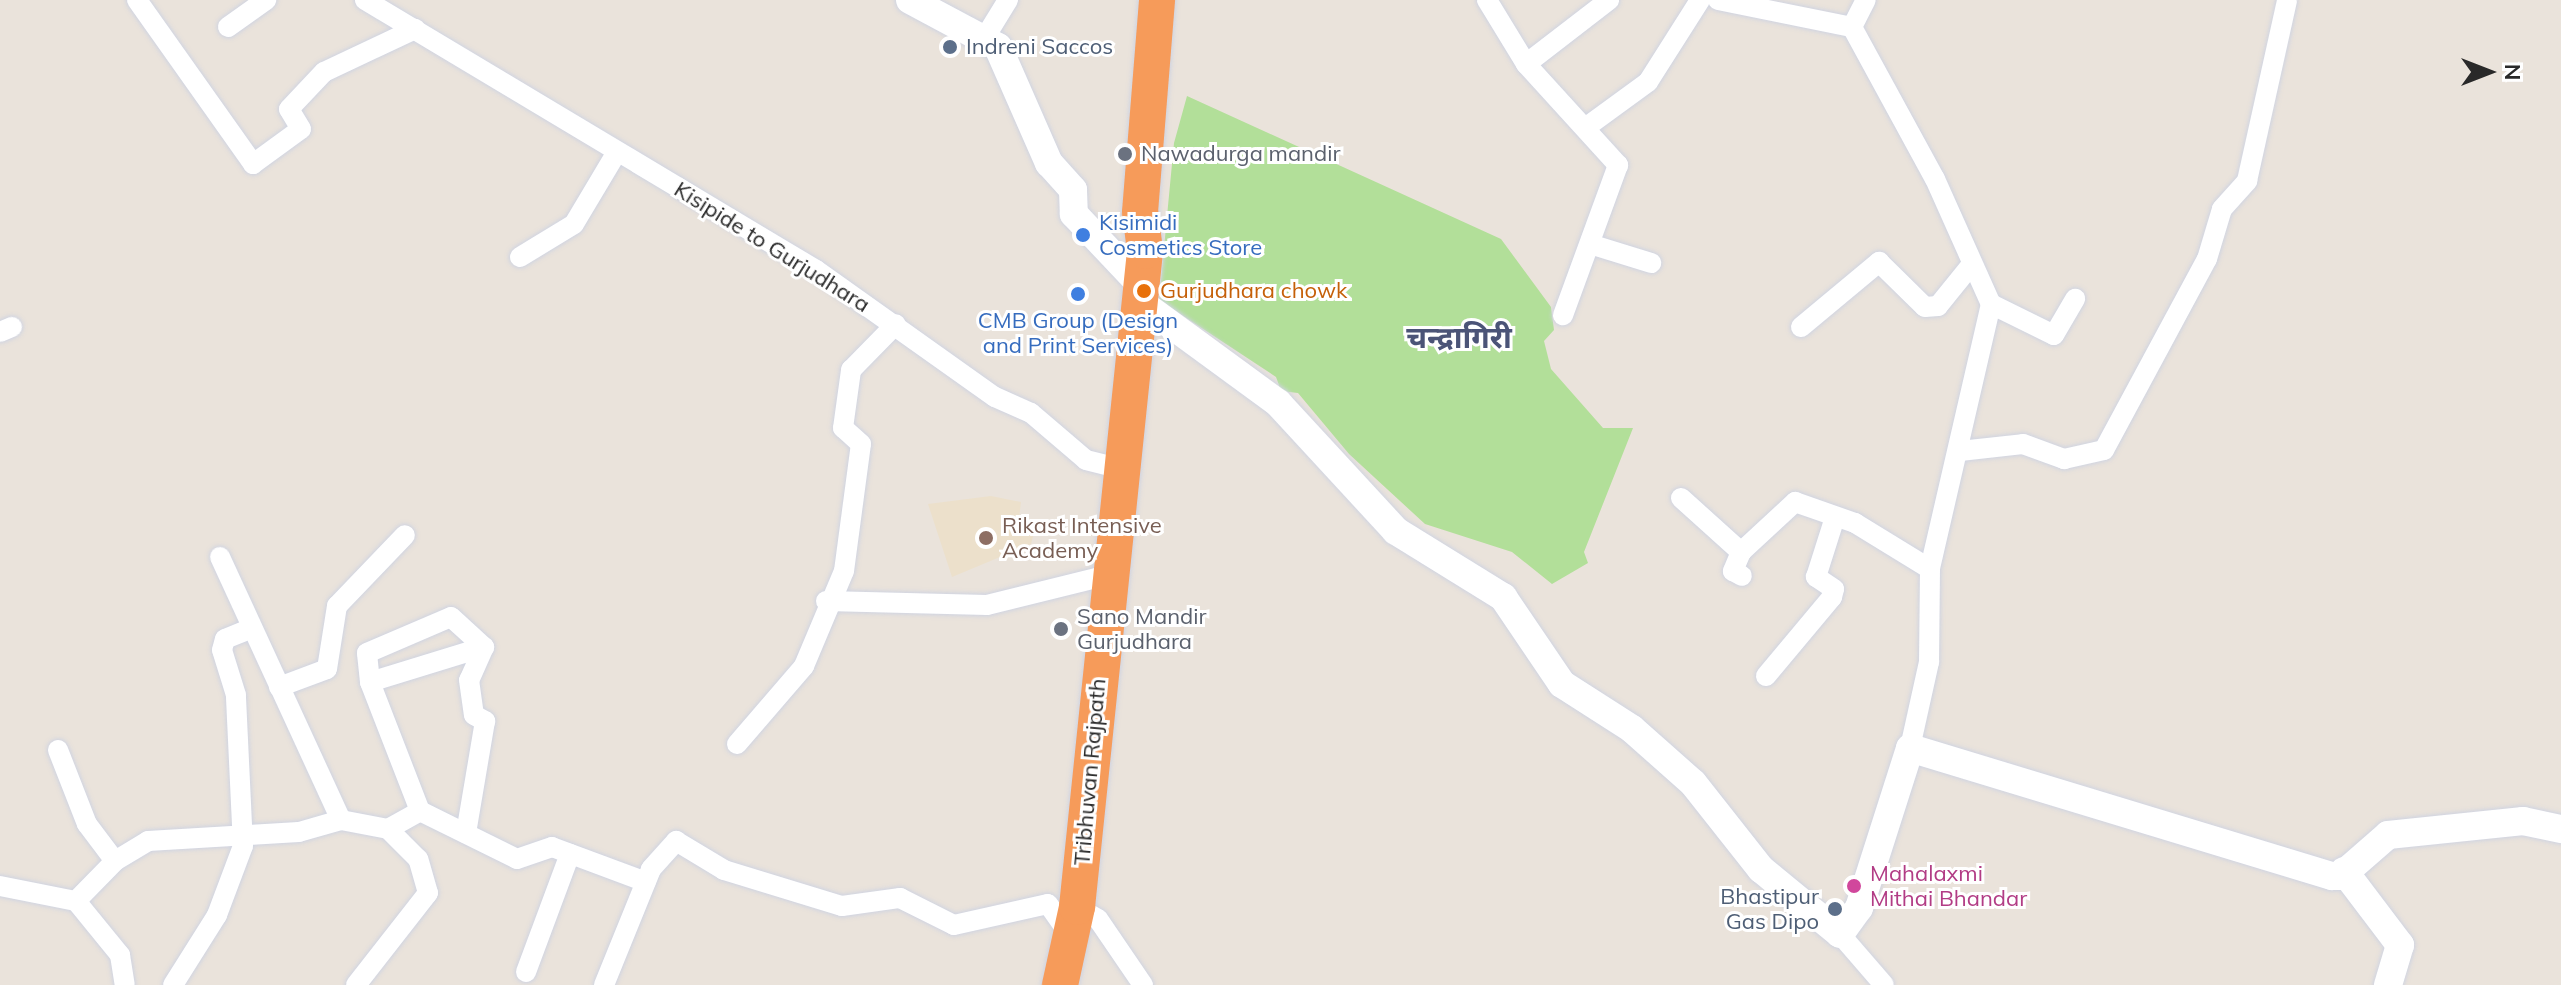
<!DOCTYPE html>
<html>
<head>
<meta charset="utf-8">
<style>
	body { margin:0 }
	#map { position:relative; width:2561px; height:985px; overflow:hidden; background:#eae3db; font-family:Mulish,"Noto Sans Devanagari",sans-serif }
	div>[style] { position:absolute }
	.education>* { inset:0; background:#ece0cb }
	.green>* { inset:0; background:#b2df99 }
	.roads { filter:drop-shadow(0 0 2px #d0d4e1) drop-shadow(0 0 2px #d0d4e1) }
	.street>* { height:20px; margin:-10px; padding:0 10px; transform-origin:10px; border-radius:10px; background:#fff }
	.secondary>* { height:28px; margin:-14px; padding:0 14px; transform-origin:14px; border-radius:14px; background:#fff }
	.highway>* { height:36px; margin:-18px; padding:0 18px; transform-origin:18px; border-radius:18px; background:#f69b5a }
	.dots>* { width:22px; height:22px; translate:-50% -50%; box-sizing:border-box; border:4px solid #fff; border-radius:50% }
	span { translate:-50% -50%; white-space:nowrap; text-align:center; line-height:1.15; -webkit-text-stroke:6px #fff; paint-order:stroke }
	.service-label { font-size:22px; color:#4e5e75 }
	.left { translate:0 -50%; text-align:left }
	.right { translate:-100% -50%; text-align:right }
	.worship-label { font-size:22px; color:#5b616d }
	.shop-label { font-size:22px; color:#366cbe }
	.street-label { font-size:22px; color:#292929 }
	.food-label { font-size:22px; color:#c56008 }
	.education-label { font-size:22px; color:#785e54 }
	.hotel-label { font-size:22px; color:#b23c85 }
	.district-label { font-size:30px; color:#4b5477; font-weight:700 }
	.north { position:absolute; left:2449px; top:32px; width:80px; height:80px; -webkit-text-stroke:6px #fff; paint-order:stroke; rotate:90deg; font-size:22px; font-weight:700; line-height:32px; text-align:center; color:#292929 }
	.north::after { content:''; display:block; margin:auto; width:28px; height:36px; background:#292929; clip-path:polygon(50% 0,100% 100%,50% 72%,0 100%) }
</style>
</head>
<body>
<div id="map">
	<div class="education">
		<div style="clip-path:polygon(991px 496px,1021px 502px,1018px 527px,1034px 533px,1031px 544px,952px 577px,928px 504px)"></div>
	</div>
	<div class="green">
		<div style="clip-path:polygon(1187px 96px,1501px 239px,1551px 307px,1554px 330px,1544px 341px,1551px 369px,1603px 428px,1633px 428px,1584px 552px,1588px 563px,1552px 584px,1512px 552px,1425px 524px,1349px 454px,1298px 393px,1281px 391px,1276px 377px,1159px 300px,1174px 143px)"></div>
	</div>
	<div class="roads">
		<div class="street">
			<div style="left:137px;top:0;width:201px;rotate:54.7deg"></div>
			<div style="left:253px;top:164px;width:59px;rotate:-36.1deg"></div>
			<div style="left:301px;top:129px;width:23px;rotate:-121deg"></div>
			<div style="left:289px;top:109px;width:51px;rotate:-46.6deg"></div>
			<div style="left:324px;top:72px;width:101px;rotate:-25.3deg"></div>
			<div style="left:365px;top:0;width:526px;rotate:30.91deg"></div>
			<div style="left:816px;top:270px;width:219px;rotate:35.4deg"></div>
			<div style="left:995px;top:397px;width:39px;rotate:24deg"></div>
			<div style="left:1031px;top:413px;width:72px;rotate:40.5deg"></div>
			<div style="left:1086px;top:460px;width:34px;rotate:14deg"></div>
			<div style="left:1487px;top:0;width:75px;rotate:58.6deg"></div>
			<div style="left:1526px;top:64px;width:137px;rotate:47.7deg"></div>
			<div style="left:1618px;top:165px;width:160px;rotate:110.1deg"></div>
			<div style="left:1718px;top:0;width:137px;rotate:11.4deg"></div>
			<div style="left:1852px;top:27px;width:173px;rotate:61.4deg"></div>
			<div style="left:1935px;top:179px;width:137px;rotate:65.9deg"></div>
			<div style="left:1991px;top:304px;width:272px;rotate:103deg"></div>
			<div style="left:1930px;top:569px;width:93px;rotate:90.6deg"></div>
			<div style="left:1929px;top:662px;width:88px;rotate:102.5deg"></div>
			<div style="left:228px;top:27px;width:47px;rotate:-35.4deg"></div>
			<div style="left:1852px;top:27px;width:30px;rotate:-63deg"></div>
			<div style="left:984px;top:39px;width:46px;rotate:-58.4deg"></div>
			<div style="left:1526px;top:64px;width:105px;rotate:-37.6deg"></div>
			<div style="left:1585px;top:128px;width:78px;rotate:-36.1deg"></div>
			<div style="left:1648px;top:82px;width:97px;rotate:-57.6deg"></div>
			<div style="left:1593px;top:245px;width:61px;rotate:17.2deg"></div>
			<div style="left:520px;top:257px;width:63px;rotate:-31.4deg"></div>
			<div style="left:574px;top:224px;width:84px;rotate:-59.2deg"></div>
			<div style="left:1991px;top:304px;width:70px;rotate:26.2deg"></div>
			<div style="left:2054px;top:335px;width:42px;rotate:-59.7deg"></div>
			<div style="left:1801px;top:327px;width:102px;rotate:-39.8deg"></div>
			<div style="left:1879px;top:262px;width:64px;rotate:44.4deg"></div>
			<div style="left:1925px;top:307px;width:13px;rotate:-4deg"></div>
			<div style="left:1938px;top:306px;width:54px;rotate:-51deg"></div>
			<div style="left:0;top:332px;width:13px;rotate:-23deg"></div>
			<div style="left:1960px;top:451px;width:63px;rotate:-6.3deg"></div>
			<div style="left:2023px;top:444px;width:44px;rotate:20.1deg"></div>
			<div style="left:2064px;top:459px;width:41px;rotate:-12.7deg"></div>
			<div style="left:2104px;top:450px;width:217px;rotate:-61.7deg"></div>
			<div style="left:2207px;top:259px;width:52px;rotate:-73.3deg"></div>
			<div style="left:2222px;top:209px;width:38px;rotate:-48deg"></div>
			<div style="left:2247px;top:181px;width:185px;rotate:-77.5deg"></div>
			<div style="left:1681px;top:498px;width:81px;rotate:42deg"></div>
			<div style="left:1741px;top:552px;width:74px;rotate:-42.8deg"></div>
			<div style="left:1795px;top:502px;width:64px;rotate:19.3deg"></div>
			<div style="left:1855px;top:523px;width:88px;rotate:31.5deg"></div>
			<div style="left:1741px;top:552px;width:21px;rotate:113deg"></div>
			<div style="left:1733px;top:571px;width:10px;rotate:29deg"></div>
			<div style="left:220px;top:557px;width:289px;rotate:65.3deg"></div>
			<div style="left:826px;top:601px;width:161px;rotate:1.4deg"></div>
			<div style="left:987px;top:605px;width:125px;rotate:-13.9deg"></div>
			<div style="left:1766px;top:676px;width:103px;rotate:-50.1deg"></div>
			<div style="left:1832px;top:597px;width:8px;rotate:-76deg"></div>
			<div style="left:1834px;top:589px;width:22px;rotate:-146deg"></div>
			<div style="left:1816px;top:577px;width:63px;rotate:-72.4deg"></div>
			<div style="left:370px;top:682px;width:119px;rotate:-17.1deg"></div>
			<div style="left:279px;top:687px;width:51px;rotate:-20.6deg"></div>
			<div style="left:327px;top:669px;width:64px;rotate:-81deg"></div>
			<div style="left:337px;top:606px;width:98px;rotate:-46.2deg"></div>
			<div style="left:737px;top:744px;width:103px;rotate:-49.3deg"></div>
			<div style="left:804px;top:666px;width:103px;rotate:-67.2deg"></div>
			<div style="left:844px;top:571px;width:128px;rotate:-82.4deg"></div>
			<div style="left:861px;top:444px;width:24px;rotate:-138deg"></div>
			<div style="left:843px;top:428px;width:59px;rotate:-82.1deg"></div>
			<div style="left:851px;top:370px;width:64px;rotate:-45.6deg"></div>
			<div style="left:58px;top:750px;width:79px;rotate:68.6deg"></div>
			<div style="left:87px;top:824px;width:46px;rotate:52.9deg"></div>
			<div style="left:420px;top:811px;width:138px;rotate:-111.2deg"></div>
			<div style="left:370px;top:682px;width:29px;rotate:-96deg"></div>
			<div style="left:367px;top:653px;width:91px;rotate:-23.2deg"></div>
			<div style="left:451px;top:617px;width:45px;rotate:42.3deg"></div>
			<div style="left:484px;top:647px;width:36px;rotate:114deg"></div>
			<div style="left:469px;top:680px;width:35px;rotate:82deg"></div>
			<div style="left:474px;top:715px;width:13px;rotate:29deg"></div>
			<div style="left:485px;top:721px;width:114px;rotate:99.6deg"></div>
			<div style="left:0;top:886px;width:77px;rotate:11.2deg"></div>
			<div style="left:76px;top:901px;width:70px;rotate:50.8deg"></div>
			<div style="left:120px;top:955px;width:30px;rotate:81deg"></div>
			<div style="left:76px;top:901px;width:56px;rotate:-45.7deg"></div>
			<div style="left:115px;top:861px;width:39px;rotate:-31deg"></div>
			<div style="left:148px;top:841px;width:151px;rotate:-3.4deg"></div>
			<div style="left:299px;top:832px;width:44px;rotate:-15.9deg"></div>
			<div style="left:341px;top:820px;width:48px;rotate:10.8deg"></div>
			<div style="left:388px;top:829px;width:37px;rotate:-29deg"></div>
			<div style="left:420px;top:811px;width:108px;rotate:26.3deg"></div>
			<div style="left:517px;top:859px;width:37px;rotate:-19deg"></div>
			<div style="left:552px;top:847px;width:100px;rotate:20.4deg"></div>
			<div style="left:1077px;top:907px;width:24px;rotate:30deg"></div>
			<div style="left:1098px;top:919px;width:80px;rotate:55.7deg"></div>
			<div style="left:1840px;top:934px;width:67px;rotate:49.2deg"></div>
			<div style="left:526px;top:972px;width:126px;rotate:-69.6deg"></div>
			<div style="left:173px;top:985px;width:83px;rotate:-57.8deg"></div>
			<div style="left:217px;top:915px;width:74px;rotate:-69.4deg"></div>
			<div style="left:243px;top:846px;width:151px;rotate:-92.7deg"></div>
			<div style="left:236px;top:695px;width:47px;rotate:-107.3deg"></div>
			<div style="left:222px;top:650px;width:11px;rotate:-75deg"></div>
			<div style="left:225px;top:639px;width:27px;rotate:-22deg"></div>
			<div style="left:356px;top:985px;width:117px;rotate:-52deg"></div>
			<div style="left:428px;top:893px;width:35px;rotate:-106deg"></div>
			<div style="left:418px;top:859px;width:42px;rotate:-135deg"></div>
			<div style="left:604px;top:985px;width:125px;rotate:-67.9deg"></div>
			<div style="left:651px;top:869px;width:38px;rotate:-48deg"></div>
			<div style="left:676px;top:841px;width:56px;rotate:31.1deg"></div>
			<div style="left:724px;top:870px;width:123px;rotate:17deg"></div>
			<div style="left:842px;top:906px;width:59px;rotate:-7.9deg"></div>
			<div style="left:900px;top:898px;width:60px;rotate:26.6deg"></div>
			<div style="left:954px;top:925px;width:96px;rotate:-12.6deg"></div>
			<div style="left:1048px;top:904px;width:38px;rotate:55deg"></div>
		</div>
		<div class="secondary">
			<div style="left:910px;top:0;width:100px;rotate:28.1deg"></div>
			<div style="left:998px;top:47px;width:127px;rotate:66.3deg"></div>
			<div style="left:1049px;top:163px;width:36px;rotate:48deg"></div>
			<div style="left:1073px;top:190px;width:24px;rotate:88deg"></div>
			<div style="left:1074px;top:214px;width:98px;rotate:46.7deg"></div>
			<div style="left:1140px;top:302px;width:171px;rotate:36.2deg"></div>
			<div style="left:1278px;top:403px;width:174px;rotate:47.3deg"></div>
			<div style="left:1396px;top:531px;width:126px;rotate:31.7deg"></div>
			<div style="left:1503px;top:597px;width:105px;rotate:55.9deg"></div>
			<div style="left:1562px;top:684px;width:83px;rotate:32.7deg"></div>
			<div style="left:1632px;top:729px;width:81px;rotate:41.5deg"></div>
			<div style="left:1693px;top:783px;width:110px;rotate:51.7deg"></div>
			<div style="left:1761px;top:869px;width:102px;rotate:39.4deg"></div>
			<div style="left:1840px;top:934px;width:32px;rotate:-54deg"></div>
			<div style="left:1859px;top:908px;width:168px;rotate:-72.3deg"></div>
			<div style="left:1910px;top:748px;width:441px;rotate:16.9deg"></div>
			<div style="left:2332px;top:876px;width:9px"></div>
			<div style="left:2341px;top:876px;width:62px;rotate:-41.1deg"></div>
			<div style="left:2388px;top:835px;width:136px;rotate:-5.9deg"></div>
			<div style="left:2523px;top:821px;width:39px;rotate:12deg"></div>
			<div style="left:2344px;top:871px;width:93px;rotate:52.9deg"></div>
			<div style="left:2400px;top:945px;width:42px;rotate:106.7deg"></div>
		</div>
		<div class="highway">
			<div style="left:1060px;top:985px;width:80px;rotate:-77.7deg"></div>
			<div style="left:1077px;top:907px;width:660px;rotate:-84.08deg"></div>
			<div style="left:1145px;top:251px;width:39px;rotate:-97deg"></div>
			<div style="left:1140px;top:212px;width:213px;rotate:-85.4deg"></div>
		</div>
	</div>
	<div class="dots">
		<div style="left:950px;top:47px;background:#5c6f8a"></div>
		<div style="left:1125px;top:154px;background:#6b7280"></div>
		<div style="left:1083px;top:235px;background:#3f7fe0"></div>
		<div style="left:1144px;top:291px;background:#e8710a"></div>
		<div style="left:1078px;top:294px;background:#3f7fe0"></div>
		<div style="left:986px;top:538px;background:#8d6e63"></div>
		<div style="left:1061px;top:629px;background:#6b7280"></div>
		<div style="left:1854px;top:886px;background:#d1479c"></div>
		<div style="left:1835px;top:909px;background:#5c6f8a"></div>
	</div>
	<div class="service-label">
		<span class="left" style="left:966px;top:47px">Indreni Saccos</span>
		<span class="right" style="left:1819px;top:909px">Bhastipur<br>Gas Dipo</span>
	</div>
	<div class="worship-label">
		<span class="left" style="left:1141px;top:154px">Nawadurga mandir</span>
		<span class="left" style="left:1077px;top:629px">Sano Mandir<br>Gurjudhara</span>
	</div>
	<div class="shop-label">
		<span class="left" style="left:1099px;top:235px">Kisimidi<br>Cosmetics Store</span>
		<span style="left:1078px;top:333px">CMB Group (Design<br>and Print Services)</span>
	</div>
	<div class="street-label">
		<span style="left:772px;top:247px;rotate:32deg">Kisipide to Gurjudhara</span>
		<span style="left:1090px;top:772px;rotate:-85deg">Tribhuvan Rajpath</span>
	</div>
	<div class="food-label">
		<span class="left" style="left:1160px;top:291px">Gurjudhara chowk</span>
	</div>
	<div class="education-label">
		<span class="left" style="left:1002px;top:538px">Rikast Intensive<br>Academy</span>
	</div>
	<div class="hotel-label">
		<span class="left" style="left:1870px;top:886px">Mahalaxmi<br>Mithai Bhandar</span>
	</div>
	<div class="district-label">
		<span style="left:1459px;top:337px">चन्द्रागिरी</span>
	</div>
	<div class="north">N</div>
</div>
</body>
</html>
